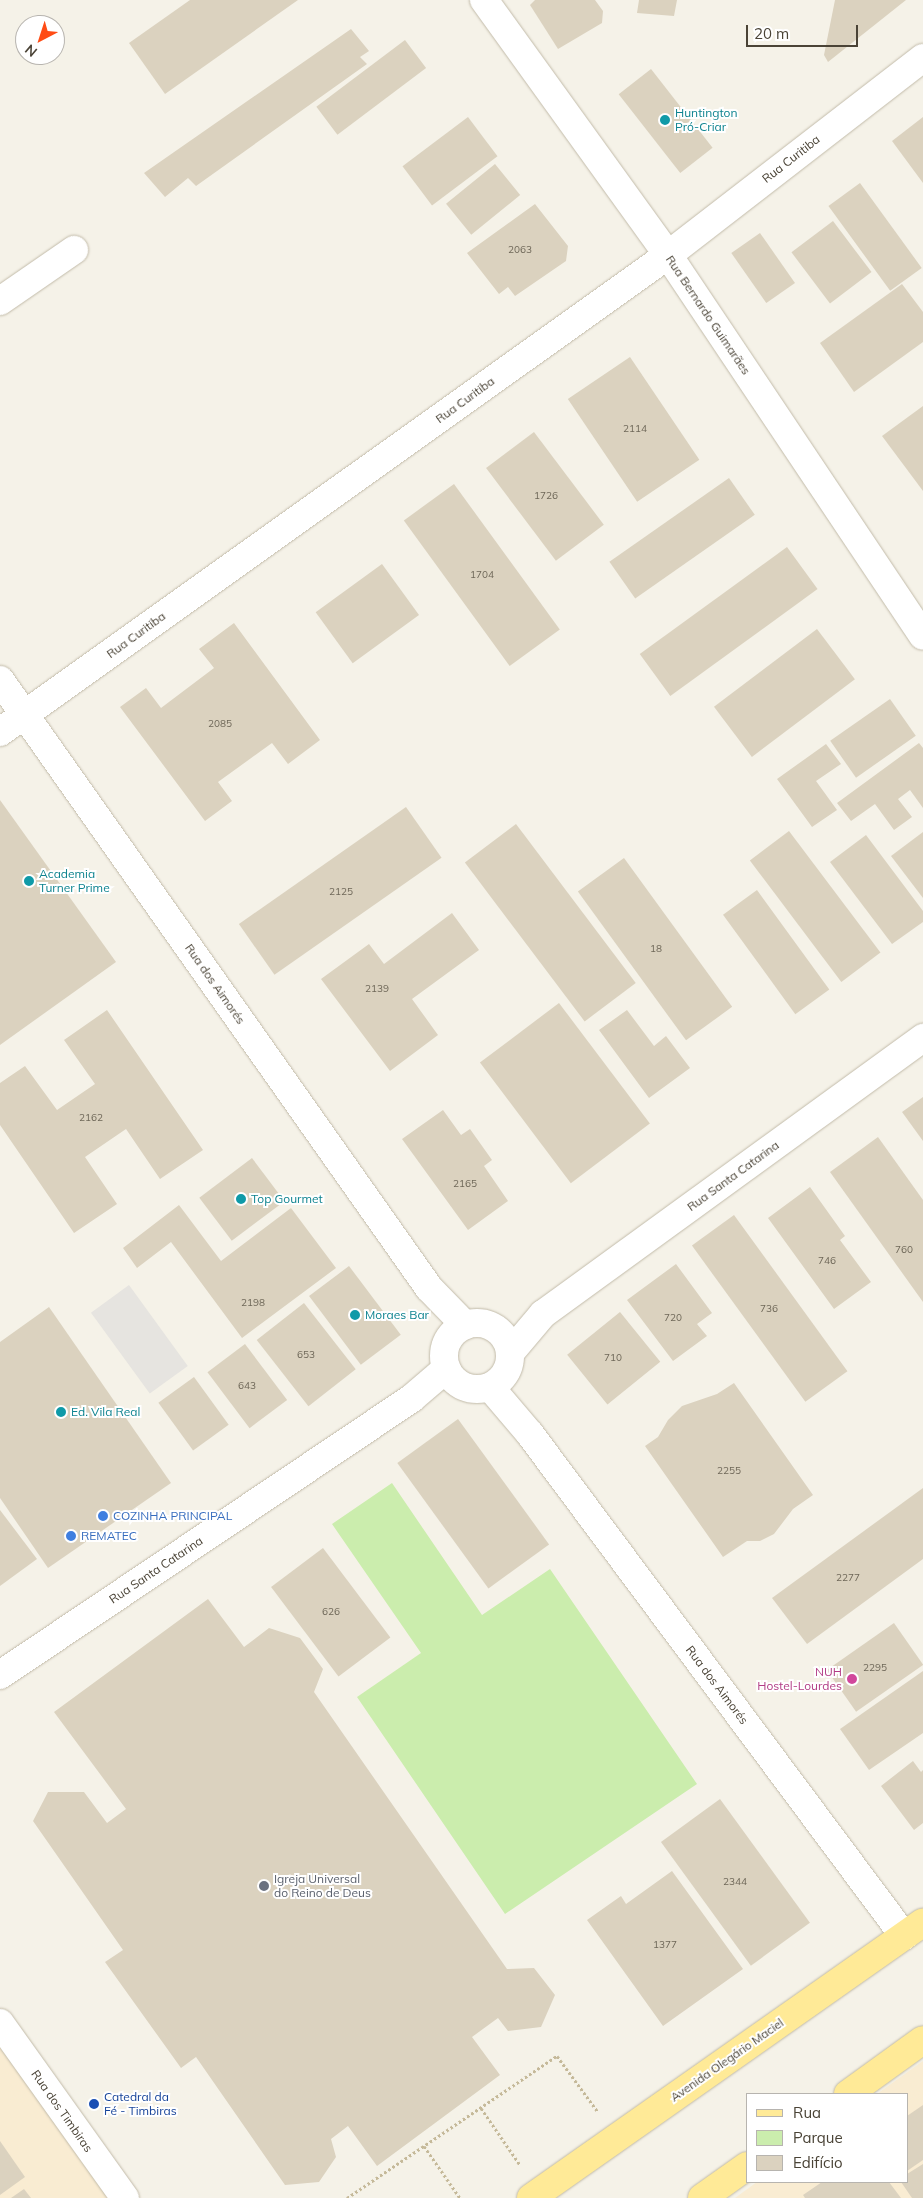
<!DOCTYPE html>
<html>
<head>
<meta charset="utf-8">
<style>
	body { margin:0 }
	#map { position:relative; width:923px; height:2198px; overflow:hidden; background:#f5f2e8; font-family:Mulish,sans-serif }
	div>[style] { position:absolute }
	.commercial>* { inset:0; background:#f9ecd2 }
	.green>* { inset:0; background:#cbedad }
	.parking>* { inset:0; background:#e6e4e0; transform-origin:0 0 }
	.building>* { inset:0; background:#dbd2bf; transform-origin:0 0 }
	.path>* { height:3px; margin-top:-1.5px; transform-origin:0; background:repeating-linear-gradient(90deg,#c5b999 0 2.5px,transparent 0 5px) }
	.roads { filter:drop-shadow(0 0 1px #c2bba9) drop-shadow(0 0 1px #c2bba9) }
	.minor>* { height:28px; margin:-14px; padding:0 14px; transform-origin:14px; border-radius:14px; background:#fff }
	.minor>.ring { margin:-14px; padding:0; box-sizing:content-box; background:none; border:28px solid #fff; border-radius:50% }
	.major>* { height:28px; margin:-14px; padding:0 14px; transform-origin:14px; border-radius:14px; background:#ffea97 }
	.dots>* { width:14px; height:14px; translate:-50% -50%; box-sizing:border-box; border:2px solid #fff; border-radius:50% }
	span { translate:-50% -50%; white-space:nowrap; text-align:center; line-height:1.15; -webkit-text-stroke:4px #fff; paint-order:stroke }
	.number-label { font-size:10px; color:#6e6758 }
	.number-label span { -webkit-text-stroke-width:0 }
	.culture-label { font-size:12px; color:#0d838f }
	.left { translate:0 -50%; text-align:left }
	.street-label { font-size:12px; color:#4a4336 }
	.shop-label { font-size:12px; color:#366cbe }
	.hotel-label { font-size:12px; color:#b23c85 }
	.right { translate:-100% -50%; text-align:right }
	.worship-label { font-size:12px; color:#5b616d }
	.transit-label { font-size:12px; color:#164399 }
	.legend { position:absolute; left:746px; top:2093px; width:162px; height:90px; box-sizing:border-box; background:#fff; border:1px solid #b7b4af; margin:0; padding:6px 9px; list-style:none; font-size:15px; color:#4a4336 }
	.legend li { display:flex; align-items:center; gap:10px; height:25px }
	.legend b { width:25px; border:1px solid #b7b4af }
	.north { position:absolute; left:15px; top:15px; width:50px; height:50px; box-sizing:border-box; background:#fff; border:1px solid #b7b4af; border-radius:50%; rotate:220deg; font-size:14px; font-weight:700; line-height:20px; text-align:center; color:#4a4336 }
	.north::after { content:''; display:block; margin:auto; width:18px; height:22px; background:#ff4c15; clip-path:polygon(50% 0,100% 100%,50% 72%,0 100%) }
	.scale { position:absolute; left:746px; top:25px; width:112px; height:22px; box-sizing:border-box; border:2px solid #4a4336; border-top:0; padding-left:6px; font-size:15px; line-height:18px; white-space:nowrap; color:#4a4336; -webkit-text-stroke:4px #fff; paint-order:stroke }
</style>
</head>
<body>
<div id="map">
	<div class="commercial">
		<div style="clip-path:polygon(0 2042px,109px 2198px,0 2198px)"></div>
		<div style="clip-path:polygon(923px 2061px,923px 2198px,735px 2198px,757px 2182px,907px 2182px,907px 2094px,877px 2094px)"></div>
	</div>
	<div class="green">
		<div style="clip-path:polygon(392px 1483px,482px 1615px,550px 1569px,697px 1784px,505px 1914px,357px 1697px,421px 1653px,332px 1524px)"></div>
	</div>
	<div class="parking">
		<div style="left:129px;top:1285px;width:100px;height:47px;rotate:54deg"></div>
	</div>
	<div class="building">
		<div style="clip-path:polygon(190px 0,298px 0,165px 94px,129px 43px)"></div>
		<div style="clip-path:polygon(535px 0,595px 0,603px 11px,602px 23px,558px 49px,530px 5px)"></div>
		<div style="clip-path:polygon(639px 0,677px 0,674px 16px,637px 13px)"></div>
		<div style="clip-path:polygon(835px 0,906px 0,828px 62px,824px 55px)"></div>
		<div style="clip-path:polygon(351px 29px,369px 51px,360px 57px,367px 64px,196px 186px,188px 178px,165px 197px,144px 173px)"></div>
		<div style="left:405px;top:40px;width:35px;height:111px;rotate:53deg"></div>
		<div style="left:651px;top:69px;width:100px;height:41px;rotate:52deg"></div>
		<div style="left:468px;top:117px;width:49px;height:82px;rotate:53deg"></div>
		<div style="clip-path:polygon(923px 117px,923px 183px,892px 141px)"></div>
		<div style="left:495px;top:164px;width:40px;height:63px;rotate:51deg"></div>
		<div style="left:860px;top:183px;width:105px;height:39px;rotate:54deg"></div>
		<div style="clip-path:polygon(535px 204px,568px 246px,566px 261px,515px 296px,508px 287px,499px 294px,467px 253px)"></div>
		<div style="left:833px;top:221px;width:64px;height:52px;rotate:53deg"></div>
		<div style="left:760px;top:233px;width:61px;height:35px;rotate:55deg"></div>
		<div style="clip-path:polygon(902px 284px,923px 312px,923px 342px,854px 392px,820px 343px)"></div>
		<div style="left:630px;top:357px;width:124px;height:75px;rotate:56deg"></div>
		<div style="clip-path:polygon(923px 406px,923px 491px,882px 436px)"></div>
		<div style="left:534px;top:432px;width:116px;height:60px;rotate:53deg"></div>
		<div style="left:729px;top:478px;width:45px;height:146px;rotate:55deg"></div>
		<div style="left:454px;top:484px;width:180px;height:62px;rotate:54deg"></div>
		<div style="left:787px;top:547px;width:52px;height:182px;rotate:54deg"></div>
		<div style="left:382px;top:564px;width:63px;height:82px;rotate:54deg"></div>
		<div style="clip-path:polygon(234px 623px,320px 740px,288px 764px,272px 743px,218px 782px,232px 801px,205px 821px,120px 707px,146px 688px,161px 708px,214px 668px,199px 649px)"></div>
		<div style="left:817px;top:629px;width:63px;height:129px;rotate:53deg"></div>
		<div style="left:890px;top:699px;width:45px;height:73px;rotate:55deg"></div>
		<div style="clip-path:polygon(919px 743px,923px 748px,923px 808px,910px 790px,898px 799px,912px 817px,894px 830px,875px 804px,851px 821px,837px 803px)"></div>
		<div style="clip-path:polygon(826px 744px,841px 764px,816px 781px,837px 810px,812px 827px,777px 779px)"></div>
		<div style="clip-path:polygon(0 800px,116px 962px,0 1045px)"></div>
		<div style="left:406px;top:807px;width:62px;height:204px;rotate:55deg"></div>
		<div style="left:516px;top:824px;width:199px;height:64px;rotate:53deg"></div>
		<div style="left:789px;top:831px;width:152px;height:49px;rotate:53deg"></div>
		<div style="clip-path:polygon(923px 832px,923px 898px,891px 856px)"></div>
		<div style="clip-path:polygon(866px 835px,923px 911px,923px 922px,892px 944px,830px 862px)"></div>
		<div style="left:624px;top:858px;width:184px;height:57px;rotate:54deg"></div>
		<div style="left:757px;top:890px;width:123px;height:42px;rotate:54deg"></div>
		<div style="clip-path:polygon(452px 913px,479px 950px,412px 999px,438px 1035px,390px 1071px,321px 979px,369px 944px,384px 964px)"></div>
		<div style="left:559px;top:1003px;width:151px;height:99px;rotate:53deg"></div>
		<div style="clip-path:polygon(107px 1010px,203px 1150px,160px 1179px,126px 1129px,85px 1157px,117px 1204px,74px 1233px,0 1125px,0 1083px,25px 1066px,57px 1110px,95px 1084px,64px 1040px)"></div>
		<div style="clip-path:polygon(627px 1010px,654px 1046px,666px 1036px,690px 1068px,649px 1098px,599px 1030px)"></div>
		<div style="clip-path:polygon(923px 1097px,923px 1141px,902px 1112px)"></div>
		<div style="clip-path:polygon(443px 1110px,461px 1135px,470px 1129px,492px 1160px,484px 1166px,508px 1201px,468px 1230px,402px 1139px)"></div>
		<div style="clip-path:polygon(878px 1137px,923px 1200px,923px 1302px,830px 1172px)"></div>
		<div style="left:252px;top:1158px;width:54px;height:66px;rotate:53deg"></div>
		<div style="clip-path:polygon(810px 1187px,845px 1236px,840px 1240px,871px 1282px,834px 1309px,768px 1218px)"></div>
		<div style="clip-path:polygon(179px 1205px,221px 1261px,291px 1208px,336px 1268px,242px 1338px,171px 1242px,137px 1268px,123px 1248px)"></div>
		<div style="left:734px;top:1215px;width:193px;height:52px;rotate:54deg"></div>
		<div style="clip-path:polygon(676px 1264px,712px 1313px,697px 1324px,707px 1336px,673px 1361px,627px 1300px)"></div>
		<div style="left:349px;top:1266px;width:86px;height:50px;rotate:53deg"></div>
		<div style="left:304px;top:1303px;width:84px;height:60px;rotate:52deg"></div>
		<div style="clip-path:polygon(49px 1307px,171px 1483px,48px 1568px,0 1498px,0 1342px)"></div>
		<div style="left:620px;top:1312px;width:64px;height:68px;rotate:51deg"></div>
		<div style="left:245px;top:1344px;width:70px;height:47px;rotate:53deg"></div>
		<div style="left:194px;top:1377px;width:59px;height:44px;rotate:54deg"></div>
		<div style="clip-path:polygon(734px 1383px,813px 1495px,793px 1509px,774px 1534px,760px 1541px,747px 1541px,723px 1557px,645px 1446px,658px 1437px,668px 1420px,682px 1406px,717px 1394px)"></div>
		<div style="left:458px;top:1419px;width:155px;height:75px;rotate:54deg"></div>
		<div style="clip-path:polygon(923px 1488px,923px 1559px,807px 1644px,772px 1598px)"></div>
		<div style="clip-path:polygon(0 1510px,37px 1559px,0 1586px)"></div>
		<div style="left:323px;top:1548px;width:112px;height:65px;rotate:53deg"></div>
		<div style="clip-path:polygon(208px 1599px,244px 1647px,269px 1628px,300px 1638px,323px 1669px,314px 1692px,507px 1969px,534px 1968px,555px 1995px,541px 2027px,508px 2031px,498px 2018px,472px 2037px,500px 2075px,377px 2166px,348px 2126px,331px 2139px,336px 2157px,319px 2182px,285px 2185px,196px 2057px,181px 2068px,105px 1962px,123px 1950px,33px 1821px,48px 1792px,84px 1792px,107px 1823px,126px 1809px,54px 1712px)"></div>
		<div style="left:894px;top:1623px;width:51px;height:82px;rotate:55deg"></div>
		<div style="clip-path:polygon(923px 1671px,923px 1733px,869px 1770px,840px 1729px)"></div>
		<div style="clip-path:polygon(913px 1761px,921px 1772px,923px 1770px,923px 1823px,914px 1830px,881px 1786px)"></div>
		<div style="left:720px;top:1799px;width:153px;height:73px;rotate:54deg"></div>
		<div style="clip-path:polygon(672px 1871px,743px 1969px,663px 2026px,587px 1920px,621px 1896px,626px 1904px)"></div>
		<div style="clip-path:polygon(923px 2105px,923px 2160px,907px 2171px,907px 2116px)"></div>
		<div style="clip-path:polygon(0 2141px,25px 2177px,0 2195px)"></div>
		<div style="clip-path:polygon(923px 2164px,923px 2198px,912px 2198px,901px 2182px,907px 2182px,907px 2174px)"></div>
		<div style="clip-path:polygon(822px 2182px,889px 2182px,901px 2198px,805px 2198px,803px 2195px)"></div>
		<div style="clip-path:polygon(24px 2189px,31px 2198px,11px 2198px)"></div>
	</div>
	<div class="path">
		<div style="left:481px;top:2108px;width:69px;rotate:55.6deg"></div>
		<div style="left:424px;top:2146px;width:63px;rotate:55.3deg"></div>
		<div style="left:347px;top:2198px;width:254px;rotate:-34.1deg"></div>
		<div style="left:557px;top:2056px;width:69px;rotate:53.8deg"></div>
	</div>
	<div class="roads">
		<div class="minor">
			<div style="left:484px;top:0;width:314px;rotate:54.2deg"></div>
			<div style="left:668px;top:255px;width:458px;rotate:56.2deg"></div>
			<div style="left:0;top:301px;width:90px;rotate:-34.6deg"></div>
			<div style="left:0;top:680px;width:744px;rotate:54.79deg"></div>
			<div style="left:429px;top:1288px;width:52px;rotate:45.8deg"></div>
			<div style="left:0;top:732px;width:821px;rotate:-35.53deg"></div>
			<div style="left:668px;top:255px;width:322px;rotate:-37.7deg"></div>
			<div class="ring" style="left:444px;top:1323px;width:38px;height:38px"></div>
			<div style="left:510px;top:1353px;width:51px;rotate:-49.8deg"></div>
			<div style="left:543px;top:1314px;width:470px;rotate:-36deg"></div>
			<div style="left:490px;top:1387px;width:62px;rotate:49.6deg"></div>
			<div style="left:530px;top:1434px;width:626px;rotate:53.31deg"></div>
			<div style="left:0;top:1675px;width:496px;rotate:-33.9deg"></div>
			<div style="left:412px;top:1398px;width:45px;rotate:-40.5deg"></div>
			<div style="left:0;top:2023px;width:215px;rotate:54.5deg"></div>
		</div>
		<div class="major">
			<div style="left:848px;top:2094px;width:92px;rotate:-35.8deg"></div>
			<div style="left:531px;top:2198px;width:479px;rotate:-35.1deg"></div>
			<div style="left:702px;top:2198px;width:55px;rotate:-35.4deg"></div>
		</div>
	</div>
	<div class="dots">
		<div style="left:665px;top:120px;background:#0f9aa8"></div>
		<div style="left:29px;top:881px;background:#0f9aa8"></div>
		<div style="left:241px;top:1199px;background:#0f9aa8"></div>
		<div style="left:355px;top:1315px;background:#0f9aa8"></div>
		<div style="left:61px;top:1412px;background:#0f9aa8"></div>
		<div style="left:103px;top:1516px;background:#3f7fe0"></div>
		<div style="left:71px;top:1536px;background:#3f7fe0"></div>
		<div style="left:852px;top:1679px;background:#d1479c"></div>
		<div style="left:264px;top:1886px;background:#6b7280"></div>
		<div style="left:94px;top:2104px;background:#1a4fb4"></div>
	</div>
	<div class="number-label">
		<span style="left:520px;top:250px">2063</span>
		<span style="left:635px;top:429px">2114</span>
		<span style="left:546px;top:496px">1726</span>
		<span style="left:482px;top:575px">1704</span>
		<span style="left:220px;top:724px">2085</span>
		<span style="left:341px;top:892px">2125</span>
		<span style="left:656px;top:949px">18</span>
		<span style="left:377px;top:989px">2139</span>
		<span style="left:91px;top:1118px">2162</span>
		<span style="left:465px;top:1184px">2165</span>
		<span style="left:904px;top:1250px">760</span>
		<span style="left:827px;top:1261px">746</span>
		<span style="left:253px;top:1303px">2198</span>
		<span style="left:769px;top:1309px">736</span>
		<span style="left:673px;top:1318px">720</span>
		<span style="left:306px;top:1355px">653</span>
		<span style="left:613px;top:1358px">710</span>
		<span style="left:247px;top:1386px">643</span>
		<span style="left:729px;top:1471px">2255</span>
		<span style="left:848px;top:1578px">2277</span>
		<span style="left:331px;top:1612px">626</span>
		<span style="left:875px;top:1668px">2295</span>
		<span style="left:735px;top:1882px">2344</span>
		<span style="left:665px;top:1945px">1377</span>
	</div>
	<div class="culture-label">
		<span class="left" style="left:675px;top:120px">Huntington<br>Pró-Criar</span>
		<span class="left" style="left:39px;top:881px">Academia<br>Turner Prime</span>
		<span class="left" style="left:251px;top:1199px">Top Gourmet</span>
		<span class="left" style="left:365px;top:1315px">Moraes Bar</span>
		<span class="left" style="left:71px;top:1412px">Ed. Vila Real</span>
	</div>
	<div class="street-label">
		<span style="left:791px;top:159px;rotate:-38deg">Rua Curitiba</span>
		<span style="left:708px;top:315px;rotate:56deg">Rua Bernardo Guimarães</span>
		<span style="left:465px;top:400px;rotate:-36deg">Rua Curitiba</span>
		<span style="left:136px;top:635px;rotate:-36deg">Rua Curitiba</span>
		<span style="left:215px;top:984px;rotate:55deg">Rua dos Aimorés</span>
		<span style="left:733px;top:1176px;rotate:-36deg">Rua Santa Catarina</span>
		<span style="left:156px;top:1570px;rotate:-34deg">Rua Santa Catarina</span>
		<span style="left:717px;top:1685px;rotate:53deg">Rua dos Aimorés</span>
		<span style="left:727px;top:2060px;rotate:-35deg">Avenida Olegário Maciel</span>
		<span style="left:62px;top:2111px;rotate:55deg">Rua dos Timbiras</span>
	</div>
	<div class="shop-label">
		<span class="left" style="left:113px;top:1516px">COZINHA PRINCIPAL</span>
		<span class="left" style="left:81px;top:1536px">REMATEC</span>
	</div>
	<div class="hotel-label">
		<span class="right" style="left:842px;top:1679px">NUH<br>Hostel-Lourdes</span>
	</div>
	<div class="worship-label">
		<span class="left" style="left:274px;top:1886px">Igreja Universal<br>do Reino de Deus</span>
	</div>
	<div class="transit-label">
		<span class="left" style="left:104px;top:2104px">Catedral da<br>Fé - Timbiras</span>
	</div>
	<ul class="legend">
	<li><b style="height:6px;background:#ffea97"></b>Rua</li>
	<li><b style="height:14px;background:#cbedad"></b>Parque</li>
	<li><b style="height:14px;background:#dbd2bf"></b>Edifício</li>
	</ul>
	<div class="north">N</div>
	<div class="scale">20 m</div>
</div>
</body>
</html>
